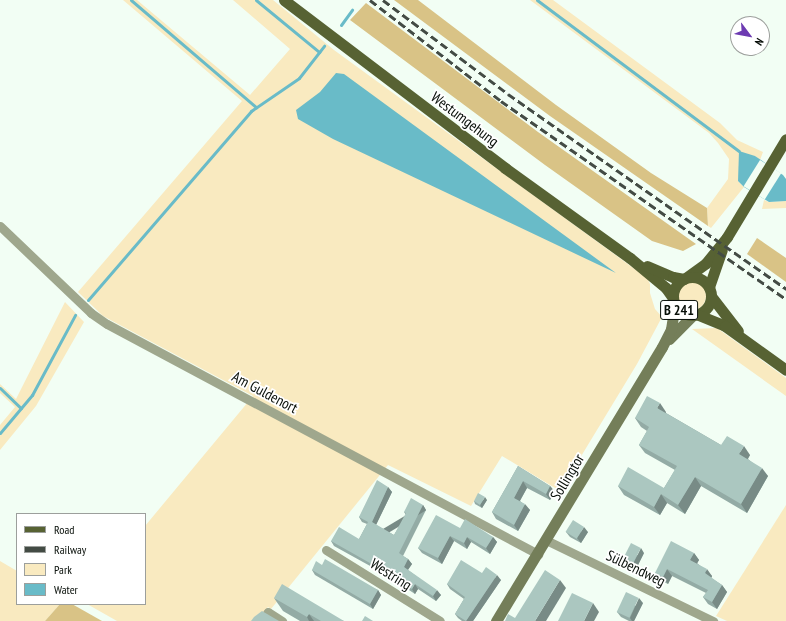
<!DOCTYPE html>
<html>
<head>
<meta charset="utf-8">
<style>
	body { margin:0 }
	#map { position:relative; width:786px; height:621px; overflow:hidden; background:#f2fef4; font-family:"PT Sans Narrow",sans-serif }
	div>[style] { position:absolute }
	.green>* { inset:0; background:#f9eac0 }
	.round { border-radius:50% }
	.forest>* { inset:0; background:#d9c386 }
	.water>* { inset:0; background:#69bbc8 }
	.pier>* { inset:0; background:#f2fef4; transform-origin:0 0 }
	.stream>* { height:3px; margin:-1.5px; padding:0 1.5px; transform-origin:1.5px; border-radius:1.5px; background:#69bbc8 }
	.minor>* { height:9px; margin:-4.5px; padding:0 4.5px; transform-origin:4.5px; border-radius:4.5px; background:#9fa78d }
	.secondary>* { height:11px; margin:-5.5px; padding:0 5.5px; transform-origin:5.5px; border-radius:5.5px; background:#747e59 }
	.primary>* { height:11px; margin:-5.5px; padding:0 5.5px; transform-origin:5.5px; border-radius:5.5px; background:#576233 }
	.primary>.ring { margin:-5.5px; padding:0; box-sizing:content-box; background:none; border:11px solid #576233; border-radius:50% }
	.rail>* { height:3px; margin-top:-1.5px; transform-origin:0; background:repeating-linear-gradient(90deg,#434b44 0 8px,transparent 0 12px) }
	.wall>* { inset:0; background:#93aba5 }
	.shaded-wall>* { inset:0; background:#788b86; transform-origin:0 0 }
	.building>* { inset:0; background:#abc7c0; transform-origin:0 0 }
	span { translate:-50% -50%; white-space:nowrap; text-align:center; line-height:1.15; -webkit-text-stroke:3.5px #fff; paint-order:stroke }
	.shield-label span { padding:1px 3px; background:#fff; border:1px solid; border-radius:3px; -webkit-text-stroke-width:0 }
	.shield-label { font-size:14px; color:#070e08; font-weight:700 }
	.street-label { font-size:15px; color:#070e08 }
	.legend { position:absolute; left:16px; top:513px; width:130px; height:92px; box-sizing:border-box; background:#fff; border:1px solid #9c9f9c; margin:0; padding:5px 7px; list-style:none; font-size:12px; color:#070e08 }
	.legend li { display:flex; align-items:center; gap:8px; height:20px }
	.legend b { width:20px; border:1px solid #9c9f9c }
	.north { position:absolute; left:730px; top:16px; width:40px; height:40px; box-sizing:border-box; background:#fff; border:1px solid #9c9f9c; border-radius:50%; rotate:122deg; font-size:11px; font-weight:700; line-height:16px; text-align:center; color:#070e08 }
	.north::after { content:''; display:block; margin:auto; width:14px; height:18px; background:#6d3bb2; clip-path:polygon(50% 0,100% 100%,50% 72%,0 100%) }
</style>
</head>
<body>
<div id="map">
	<div class="green">
		<div style="clip-path:polygon(123px 0,137px 0,250px 95px,290px 49px,233px 0,273px 0,334px 50px,647px 278px,650px 284px,650px 293px,655px 309px,662px 317px,637px 364px,560px 491px,502px 456px,471px 506px,388px 465px,271px 609px,268px 607px,256px 621px,117px 621px,87px 604px,145px 604px,145px 526px,253px 396px,103px 316px,78px 292px,242px 101px)"></div>
		<div style="clip-path:polygon(530px 0,553px 0,720px 123px,737px 140px,763px 152px,760px 160px,755px 156px,738px 181px,744px 187px,711px 228px,708px 226px,707px 208px,728px 179px,729px 159px,718px 143px,709px 133px)"></div>
		<div style="clip-path:polygon(764px 200px,769px 202px,786px 201px,786px 208px,762px 209px)"></div>
		<div class="round" style="left:678px;top:282px;width:28px;height:28px"></div>
		<div style="clip-path:polygon(65px 302px,84px 322px,36px 406px,0 450px,0 425px,15px 407px,0 393px,0 384px,16px 399px)"></div>
		<div style="clip-path:polygon(717px 328px,786px 378px,786px 396px,692px 329px)"></div>
		<div style="clip-path:polygon(786px 505px,786px 621px,727px 621px,716px 616px)"></div>
		<div style="clip-path:polygon(0 561px,17px 571px,17px 604px,60px 604px,45px 621px,0 621px)"></div>
	</div>
	<div class="forest">
		<div style="clip-path:polygon(394px 0,418px 0,556px 105px,651px 173px,707px 208px,708px 226px,550px 116px)"></div>
		<div style="clip-path:polygon(366px 3px,538px 132px,696px 244px,683px 251px,652px 241px,545px 165px,350px 20px)"></div>
		<div style="clip-path:polygon(757px 238px,786px 258px,786px 282px,747px 254px)"></div>
		<div style="clip-path:polygon(60px 604px,72px 604px,102px 621px,45px 621px)"></div>
	</div>
	<div class="water">
		<div style="clip-path:polygon(336px 73px,344px 74px,616px 273px,333px 139px,298px 119px,296px 110px,320px 92px)"></div>
		<div style="clip-path:polygon(739px 151px,755px 156px,783px 175px,786px 179px,786px 201px,769px 202px,744px 187px,738px 181px)"></div>
	</div>
	<div class="pier">
		<div style="left:760px;top:160px;width:25px;height:31px;rotate:32deg"></div>
	</div>
	<div class="stream">
		<div style="left:131px;top:0;width:165px;rotate:40.6deg"></div>
		<div style="left:256px;top:0;width:82px;rotate:39.5deg"></div>
		<div style="left:537px;top:0;width:252px;rotate:36.8deg"></div>
		<div style="left:341px;top:25px;width:19px;rotate:-54deg"></div>
		<div style="left:88px;top:300px;width:250px;rotate:-49.2deg"></div>
		<div style="left:251px;top:111px;width:58px;rotate:-34.5deg"></div>
		<div style="left:299px;top:78px;width:41px;rotate:-52deg"></div>
		<div style="left:0;top:388px;width:29px;rotate:44deg"></div>
		<div style="left:0;top:433px;width:50px;rotate:-49.9deg"></div>
		<div style="left:32px;top:395px;width:91px;rotate:-61.7deg"></div>
	</div>
	<div class="minor">
		<div style="left:0;top:226px;width:126px;rotate:43.7deg"></div>
		<div style="left:91px;top:313px;width:19px;rotate:35deg"></div>
		<div style="left:107px;top:324px;width:489px;rotate:28.1deg"></div>
		<div style="left:546px;top:540px;width:186px;rotate:25.9deg"></div>
		<div style="left:326px;top:550px;width:134px;rotate:31.9deg"></div>
		<div style="left:261px;top:621px;width:11px;rotate:-52deg"></div>
		<div style="left:268px;top:612px;width:17px;rotate:33deg"></div>
	</div>
	<div class="secondary">
		<div style="left:669px;top:339px;width:34px;rotate:-45deg"></div>
		<div style="left:496px;top:621px;width:320px;rotate:-58.8deg"></div>
		<div style="left:662px;top:347px;width:20px;rotate:-63deg"></div>
		<div style="left:671px;top:329px;width:25px;rotate:-81deg"></div>
	</div>
	<div class="primary">
		<div style="left:284px;top:0;width:278px;rotate:37.2deg"></div>
		<div style="left:505px;top:168px;width:154px;rotate:35.8deg"></div>
		<div style="left:630px;top:258px;width:47px;rotate:39.8deg"></div>
		<div style="left:666px;top:288px;width:12px;rotate:55deg"></div>
		<div style="left:647px;top:266px;width:28px;rotate:23deg"></div>
		<div style="left:673px;top:277px;width:11px;rotate:10deg"></div>
		<div style="left:687px;top:277px;width:24px;rotate:-36deg"></div>
		<div style="left:706px;top:263px;width:33px;rotate:-51deg"></div>
		<div style="left:727px;top:237px;width:114px;rotate:-59deg"></div>
		<div class="ring" style="left:673px;top:277px;width:27px;height:27px"></div>
		<div style="left:709px;top:287px;width:39px;rotate:-71deg"></div>
		<div style="left:711px;top:296px;width:44px;rotate:52.4deg"></div>
		<div style="left:696px;top:314px;width:31px;rotate:22deg"></div>
		<div style="left:725px;top:326px;width:75px;rotate:35.8deg"></div>
	</div>
	<div class="rail">
		<div style="left:370px;top:0;width:165px;rotate:37.6deg"></div>
		<div style="left:501px;top:101px;width:347px;rotate:34.8deg"></div>
		<div style="left:383px;top:0;width:156px;rotate:36.9deg"></div>
		<div style="left:508px;top:94px;width:340px;rotate:35deg"></div>
	</div>
	<div class="wall">
		<div style="clip-path:polygon(666px 412px,666px 413px,721px 445px,750px 455px,748px 459px,768px 476px,747px 513px,701px 486px,685px 514px,667px 503px,660px 515px,624px 495px,618px 486px,664px 488px,675px 470px,645px 453px,639px 445px,647px 431px,641px 427px,635px 418px)"></div>
		<div style="clip-path:polygon(518px 466px,550px 486px,555px 492px,550px 500px,527px 488px,520px 501px,530px 510px,518px 531px,496px 519px,492px 512px)"></div>
		<div style="clip-path:polygon(388px 487px,392px 492px,376px 525px,394px 535px,406px 515px,404px 512px,423px 505px,426px 510px,403px 556px,408px 559px,412px 564px,408px 570px,441px 595px,436px 601px,418px 589px,415px 594px,400px 584px,396px 579px,397px 577px,383px 568px,381px 572px,334px 546px,331px 541px,359px 539px,367px 524px,362px 522px,359px 517px)"></div>
		<div style="clip-path:polygon(487px 500px,482px 508px,475px 504px,474px 501px)"></div>
		<div style="clip-path:polygon(460px 528px,493px 537px,497px 542px,490px 554px,471px 542px,467px 549px,454px 541px,442px 564px,422px 553px,418px 548px)"></div>
		<div style="clip-path:polygon(566px 532px,588px 532px,581px 543px,570px 537px)"></div>
		<div style="clip-path:polygon(644px 553px,636px 569px,626px 565px,623px 560px)"></div>
		<div style="clip-path:polygon(694px 553px,699px 560px,697px 563px,712px 576px,711px 578px,722px 585px,727px 592px,717px 609px,708px 604px,703px 597px,706px 593px,672px 576px,668px 584px,660px 580px,655px 573px)"></div>
		<div style="clip-path:polygon(322px 565px,378px 590px,381px 595px,373px 609px,315px 575px,312px 570px)"></div>
		<div style="clip-path:polygon(482px 573px,501px 580px,473px 621px,462px 621px,458px 618px,455px 614px,464px 599px,450px 589px,447px 584px)"></div>
		<div style="clip-path:polygon(274px 598px,344px 621px,300px 621px,283px 611px)"></div>
		<div style="clip-path:polygon(643px 603px,634px 621px,629px 621px,621px 617px,617px 612px)"></div>
	</div>
	<div class="shaded-wall">
		<div style="clip-path:polygon(660px 403px,666px 412px,663px 417px,657px 408px)"></div>
		<div style="clip-path:polygon(744px 446px,750px 455px,745px 463px,739px 454px)"></div>
		<div style="clip-path:polygon(762px 468px,768px 476px,747px 513px,741px 504px)"></div>
		<div style="clip-path:polygon(695px 477px,701px 486px,685px 514px,678px 505px)"></div>
		<div style="clip-path:polygon(523px 481px,527px 488px,518px 504px,514px 498px)"></div>
		<div style="clip-path:polygon(550px 486px,555px 492px,550px 500px,546px 494px)"></div>
		<div style="clip-path:polygon(388px 487px,392px 492px,375px 527px,372px 522px)"></div>
		<div style="clip-path:polygon(661px 494px,667px 503px,660px 515px,654px 507px)"></div>
		<div style="clip-path:polygon(485px 497px,487px 500px,482px 508px,480px 505px)"></div>
		<div style="clip-path:polygon(525px 504px,530px 510px,518px 531px,514px 525px)"></div>
		<div style="left:423px;top:505px;width:6px;height:54px;rotate:59deg"></div>
		<div style="clip-path:polygon(584px 527px,588px 532px,581px 543px,577px 538px)"></div>
		<div style="clip-path:polygon(450px 536px,454px 541px,442px 564px,438px 558px)"></div>
		<div style="clip-path:polygon(467px 537px,471px 542px,467px 549px,464px 543px)"></div>
		<div style="clip-path:polygon(493px 537px,497px 542px,490px 554px,486px 548px)"></div>
		<div style="clip-path:polygon(641px 548px,644px 553px,636px 569px,633px 564px)"></div>
		<div style="clip-path:polygon(694px 553px,699px 560px,695px 567px,690px 560px)"></div>
		<div style="clip-path:polygon(408px 559px,412px 564px,407px 571px,404px 567px)"></div>
		<div style="clip-path:polygon(379px 564px,383px 568px,381px 572px,377px 567px)"></div>
		<div style="clip-path:polygon(667px 569px,672px 576px,668px 584px,663px 577px)"></div>
		<div style="clip-path:polygon(707px 569px,712px 576px,710px 581px,705px 573px)"></div>
		<div style="clip-path:polygon(497px 575px,501px 580px,473px 621px,466px 621px)"></div>
		<div style="clip-path:polygon(560px 580px,566px 588px,546px 621px,535px 621px)"></div>
		<div style="clip-path:polygon(415px 584px,418px 589px,415px 594px,412px 589px)"></div>
		<div style="clip-path:polygon(722px 585px,727px 592px,717px 609px,712px 602px)"></div>
		<div style="clip-path:polygon(378px 590px,381px 595px,373px 609px,370px 604px)"></div>
		<div style="clip-path:polygon(437px 590px,441px 595px,436px 601px,433px 596px)"></div>
		<div style="clip-path:polygon(639px 598px,643px 603px,634px 621px,632px 621px,630px 618px)"></div>
		<div style="clip-path:polygon(593px 603px,599px 612px,594px 621px,584px 621px)"></div>
		<div style="clip-path:polygon(309px 614px,314px 621px,309px 621px,307px 617px)"></div>
	</div>
	<div class="building">
		<div style="clip-path:polygon(647px 396px,660px 403px,657px 408px,721px 445px,727px 436px,744px 446px,739px 454px,762px 468px,741px 504px,695px 477px,678px 505px,661px 494px,654px 507px,618px 486px,628px 467px,664px 488px,677px 466px,639px 445px,649px 427px,635px 418px)"></div>
		<div style="clip-path:polygon(518px 466px,550px 486px,546px 494px,523px 481px,514px 498px,525px 504px,514px 525px,492px 512px)"></div>
		<div style="clip-path:polygon(377px 480px,388px 487px,372px 522px,394px 535px,406px 513px,404px 512px,411px 498px,423px 505px,399px 553px,408px 559px,404px 567px,437px 590px,433px 596px,415px 584px,412px 589px,396px 579px,398px 575px,379px 564px,377px 567px,331px 541px,339px 527px,359px 539px,368px 522px,359px 517px)"></div>
		<div style="clip-path:polygon(478px 493px,485px 497px,480px 505px,474px 501px)"></div>
		<div style="clip-path:polygon(436px 515px,460px 528px,465px 519px,493px 537px,486px 548px,467px 537px,464px 543px,450px 536px,438px 558px,418px 548px)"></div>
		<div style="left:573px;top:520px;width:13px;height:14px;rotate:32deg"></div>
		<div style="clip-path:polygon(671px 541px,694px 553px,690px 560px,707px 569px,705px 573px,722px 585px,712px 602px,703px 597px,708px 590px,667px 569px,663px 577px,655px 573px)"></div>
		<div style="left:631px;top:543px;width:11px;height:19px;rotate:27deg"></div>
		<div style="clip-path:polygon(325px 559px,378px 590px,370px 604px,312px 570px,316px 561px,322px 565px)"></div>
		<div style="clip-path:polygon(461px 560px,482px 573px,486px 567px,497px 575px,466px 621px,455px 614px,465px 597px,447px 584px)"></div>
		<div style="clip-path:polygon(545px 570px,560px 580px,535px 621px,505px 621px,508px 614px,515px 618px)"></div>
		<div style="clip-path:polygon(282px 584px,344px 621px,321px 621px,309px 614px,307px 617px,274px 598px)"></div>
		<div style="left:626px;top:592px;width:14px;height:22px;rotate:25deg"></div>
		<div style="clip-path:polygon(572px 593px,593px 603px,584px 621px,558px 621px)"></div>
		<div style="clip-path:polygon(262px 611px,279px 621px,251px 621px,254px 617px)"></div>
		<div style="clip-path:polygon(365px 616px,373px 621px,362px 621px)"></div>
	</div>
	<div class="shield-label">
		<span style="left:679px;top:310px">B 241</span>
	</div>
	<div class="street-label">
		<span style="left:465px;top:119px;rotate:37deg">Westumgehung</span>
		<span style="left:265px;top:392px;rotate:28deg">Am Guldenort</span>
		<span style="left:567px;top:477px;rotate:-59deg">Sollingtor</span>
		<span style="left:636px;top:568px;rotate:26deg">Sülbendweg</span>
		<span style="left:391px;top:574px;rotate:32deg">Westring</span>
	</div>
	<ul class="legend">
	<li><b style="height:5px;background:#576233"></b>Road</li>
	<li><b style="height:5px;background:#434b44"></b>Railway</li>
	<li><b style="height:11px;background:#f9eac0"></b>Park</li>
	<li><b style="height:11px;background:#69bbc8"></b>Water</li>
	</ul>
	<div class="north">N</div>
</div>
</body>
</html>
